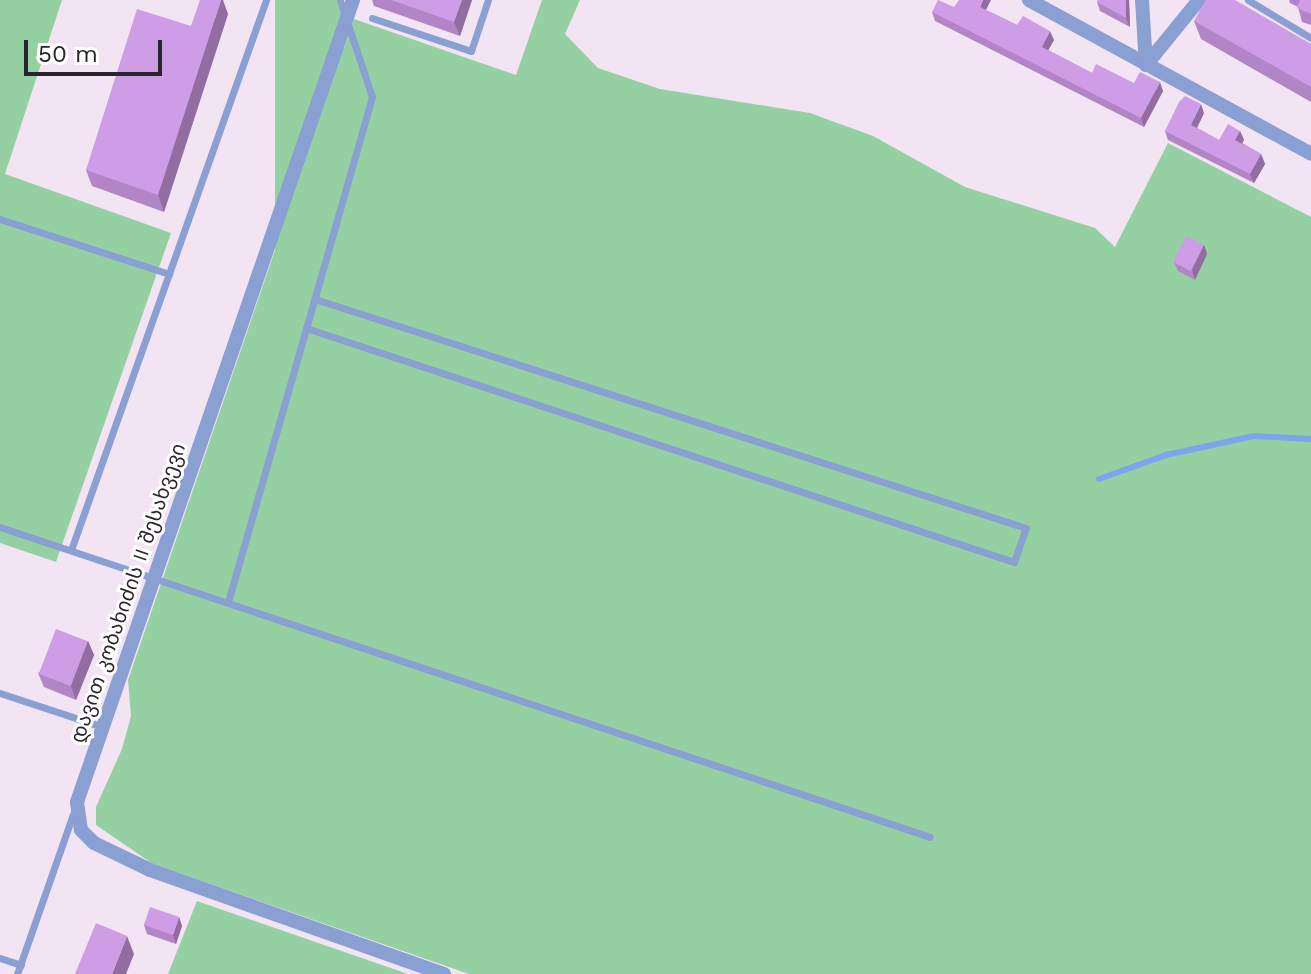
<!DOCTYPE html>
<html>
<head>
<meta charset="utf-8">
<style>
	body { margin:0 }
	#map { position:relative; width:1311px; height:974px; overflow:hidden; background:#f2e4f2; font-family:"Work Sans","Noto Sans Georgian",sans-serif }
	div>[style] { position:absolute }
	.green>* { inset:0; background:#95d0a2; transform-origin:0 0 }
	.stream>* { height:6px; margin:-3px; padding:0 3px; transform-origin:3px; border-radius:3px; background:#7ba6ee }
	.lane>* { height:7px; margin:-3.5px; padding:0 3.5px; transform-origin:3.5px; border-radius:3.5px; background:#8a9fd2 }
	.street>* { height:14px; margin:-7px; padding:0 7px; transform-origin:7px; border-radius:7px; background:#8a9fd2 }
	.wall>* { inset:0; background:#b286c6 }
	.shaded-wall>* { inset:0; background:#916da1 }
	.building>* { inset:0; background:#cf9ce6; transform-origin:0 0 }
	span { translate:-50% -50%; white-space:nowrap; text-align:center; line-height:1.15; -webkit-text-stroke:6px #fff; paint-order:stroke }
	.street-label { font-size:20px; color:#292429 }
	.scale { position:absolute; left:24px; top:40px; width:138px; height:36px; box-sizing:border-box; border:4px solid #292429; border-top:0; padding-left:10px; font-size:24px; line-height:28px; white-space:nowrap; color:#292429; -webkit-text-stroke:6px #fff; paint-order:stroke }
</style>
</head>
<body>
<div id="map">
	<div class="green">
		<div style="clip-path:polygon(0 0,62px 0,5px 174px,171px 233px,56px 562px,0 543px)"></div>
		<div style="left:275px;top:0;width:69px;height:573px"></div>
		<div style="clip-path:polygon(542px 0,580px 0,565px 34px,598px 68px,660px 89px,810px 113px,873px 136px,965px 187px,1095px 228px,1115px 247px,1168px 143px,1311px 217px,1311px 974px,469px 974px,153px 864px,96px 825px,96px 807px,122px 749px,131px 716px,128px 680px,354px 19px,516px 75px)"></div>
		<div style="clip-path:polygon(197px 901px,408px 974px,168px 974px)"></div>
	</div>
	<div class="stream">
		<div style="left:1099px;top:479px;width:71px;rotate:-19.7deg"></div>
		<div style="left:1166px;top:455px;width:90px;rotate:-12.2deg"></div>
		<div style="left:1254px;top:436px;width:57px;rotate:3deg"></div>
	</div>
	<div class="lane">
		<div style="left:1248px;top:0;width:74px;rotate:31.1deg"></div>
		<div style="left:372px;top:18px;width:104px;rotate:18.4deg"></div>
		<div style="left:471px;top:51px;width:54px;rotate:-71.6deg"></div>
		<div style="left:0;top:219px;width:178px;rotate:18deg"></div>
		<div style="left:306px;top:328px;width:746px;rotate:18.29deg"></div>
		<div style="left:1014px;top:562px;width:36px;rotate:-71deg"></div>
		<div style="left:1026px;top:528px;width:747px;rotate:-162.15deg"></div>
		<div style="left:0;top:527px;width:980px;rotate:18.43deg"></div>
		<div style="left:71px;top:550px;width:584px;rotate:-70.48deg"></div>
		<div style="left:228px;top:602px;width:525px;rotate:-74.08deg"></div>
		<div style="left:372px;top:97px;width:102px;rotate:-108.3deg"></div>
		<div style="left:0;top:693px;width:108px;rotate:18.3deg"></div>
		<div style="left:0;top:958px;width:22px;rotate:18deg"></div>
		<div style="left:17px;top:974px;width:176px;rotate:-70.7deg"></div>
	</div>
	<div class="street">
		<div style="left:353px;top:0;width:848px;rotate:108.99deg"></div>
		<div style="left:77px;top:802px;width:28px;rotate:82deg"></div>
		<div style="left:81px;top:830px;width:18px;rotate:45deg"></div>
		<div style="left:94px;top:843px;width:62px;rotate:25.7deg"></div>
		<div style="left:150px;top:870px;width:312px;rotate:19.5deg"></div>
		<div style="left:1029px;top:0;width:321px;rotate:28.6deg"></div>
		<div style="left:1142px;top:0;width:65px;rotate:86.5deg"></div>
		<div style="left:1146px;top:65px;width:84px;rotate:-50.8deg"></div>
	</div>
	<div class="wall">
		<div style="clip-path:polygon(372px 0,472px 0,460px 36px,374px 6px)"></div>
		<div style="clip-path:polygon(1098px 0,1129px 0,1130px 27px,1100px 11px,1097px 2px)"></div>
		<div style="clip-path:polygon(1289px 0,1311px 0,1311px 25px,1302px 22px,1298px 7px,1290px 3px)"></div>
		<div style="clip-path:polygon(954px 7px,986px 10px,1017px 25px,1054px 40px,1048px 50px,1092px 73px,1163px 91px,1144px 127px,935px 21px,932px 12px)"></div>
		<div style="clip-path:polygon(228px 14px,164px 212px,92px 186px,86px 170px,191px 26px)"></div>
		<div style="clip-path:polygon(1194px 21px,1311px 44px,1311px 102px,1201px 39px)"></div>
		<div style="clip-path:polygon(1204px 113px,1197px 128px,1219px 140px,1240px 131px,1244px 140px,1242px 143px,1261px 154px,1265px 164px,1254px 183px,1168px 140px,1165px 131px)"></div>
		<div style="clip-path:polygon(1204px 245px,1207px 254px,1195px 280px,1178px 271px,1174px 262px)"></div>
		<div style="clip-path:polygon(88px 641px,94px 655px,76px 700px,44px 687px,38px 673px)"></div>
		<div style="clip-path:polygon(179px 917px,182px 926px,176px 944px,147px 934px,144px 925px)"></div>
	</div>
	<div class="shaded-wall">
		<div style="clip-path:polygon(221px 0,223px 0,228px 14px,164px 212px,158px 195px)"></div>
		<div style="clip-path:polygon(462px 0,472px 0,460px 36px,454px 22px)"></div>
		<div style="clip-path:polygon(983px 0,991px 0,983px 16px,980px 7px)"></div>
		<div style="clip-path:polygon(1126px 0,1129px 0,1130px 27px,1126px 18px)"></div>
		<div style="clip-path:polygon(1050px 31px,1054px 40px,1045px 56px,1042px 47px)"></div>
		<div style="clip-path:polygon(1160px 82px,1163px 91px,1144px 127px,1141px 118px)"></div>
		<div style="clip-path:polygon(1201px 104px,1204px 113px,1194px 134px,1191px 125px)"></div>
		<div style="clip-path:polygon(1240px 131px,1244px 140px,1239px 149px,1235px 140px)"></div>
		<div style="clip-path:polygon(1261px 154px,1265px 164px,1254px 183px,1250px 174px)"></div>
		<div style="clip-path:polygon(1204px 245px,1207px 254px,1195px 280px,1192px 270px)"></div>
		<div style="clip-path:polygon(88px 641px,94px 655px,76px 700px,71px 686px)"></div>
		<div style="clip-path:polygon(179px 917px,182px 926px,176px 944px,173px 935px)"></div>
		<div style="clip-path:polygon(127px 936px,134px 954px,126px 974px,112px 974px)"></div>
	</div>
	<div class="building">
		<div style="clip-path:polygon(200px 0,221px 0,158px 195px,86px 170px,137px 9px,191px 26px)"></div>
		<div style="clip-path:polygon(391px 0,462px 0,454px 22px)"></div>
		<div style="clip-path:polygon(938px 0,954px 7px,959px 0,983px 0,980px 7px,1017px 25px,1023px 16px,1050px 31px,1042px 47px,1092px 73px,1096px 64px,1134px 83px,1140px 72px,1160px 82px,1141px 118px,932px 12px)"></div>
		<div style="clip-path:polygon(1098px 0,1126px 0,1126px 18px,1097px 2px)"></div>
		<div style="clip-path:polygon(1206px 0,1235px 0,1311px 44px,1311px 87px,1194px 21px)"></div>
		<div style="clip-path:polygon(1300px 0,1311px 0,1311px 14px,1297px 8px)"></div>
		<div style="clip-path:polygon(1185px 96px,1201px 104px,1191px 125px,1219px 140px,1228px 124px,1240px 131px,1235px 140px,1261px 154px,1250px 174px,1165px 131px,1179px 102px)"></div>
		<div style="left:1186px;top:236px;width:20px;height:29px;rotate:27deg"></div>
		<div style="left:56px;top:629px;width:34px;height:48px;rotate:21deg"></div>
		<div style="left:150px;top:907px;width:31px;height:19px;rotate:19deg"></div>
		<div style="clip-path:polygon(96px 923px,127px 936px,112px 974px,75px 974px)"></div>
	</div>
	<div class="street-label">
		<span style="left:128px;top:593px;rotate:-71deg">დავით კობახიძის II შესახვევი</span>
	</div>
	<div class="scale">50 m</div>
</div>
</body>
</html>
